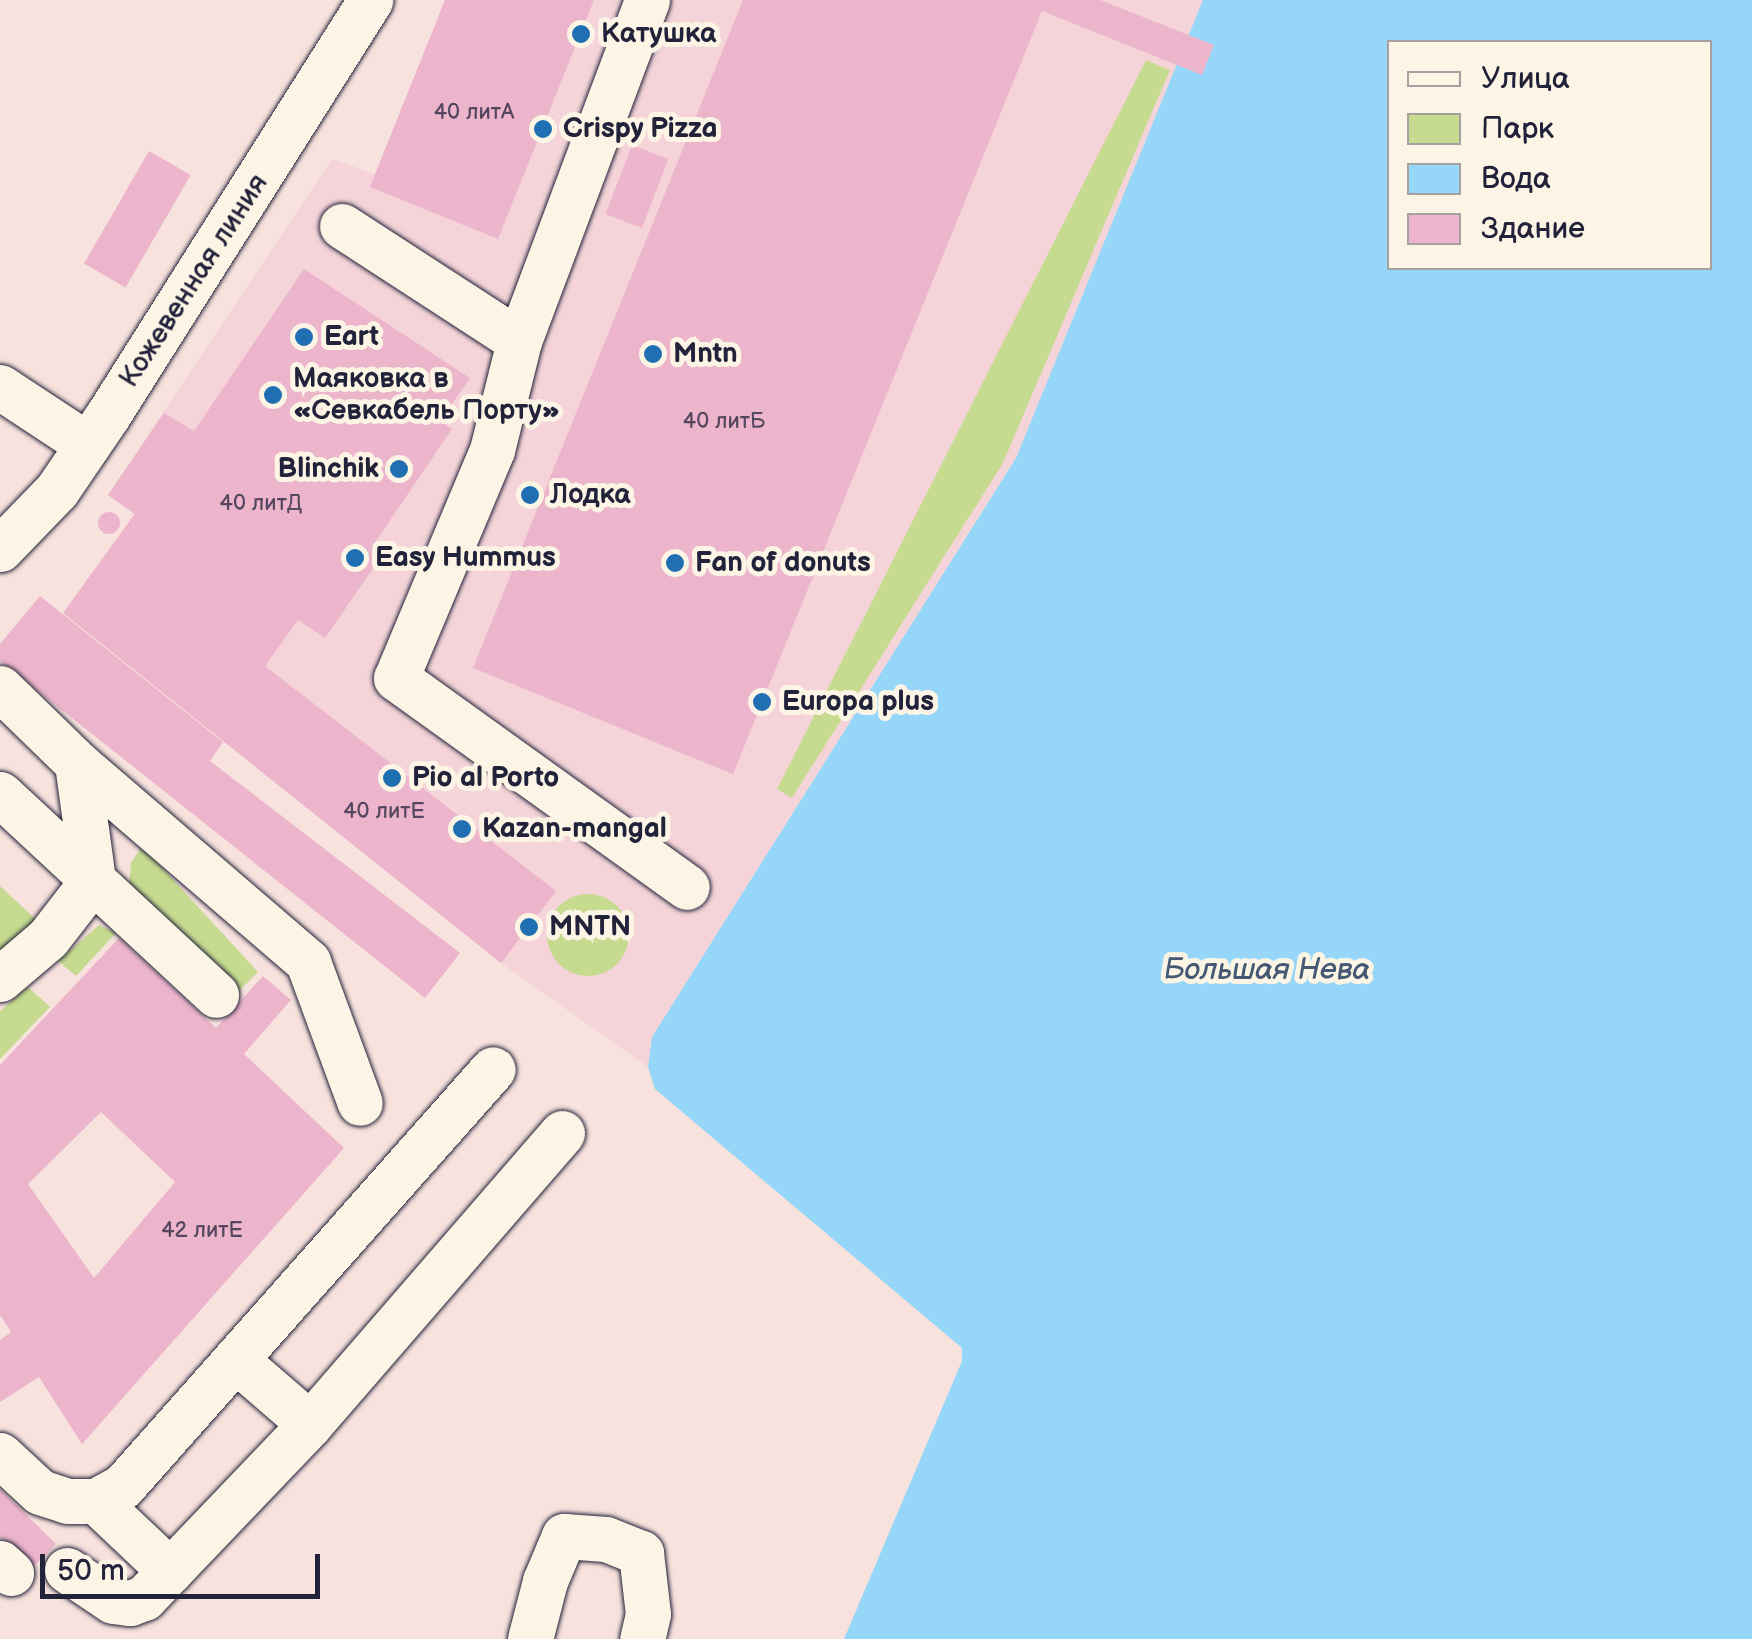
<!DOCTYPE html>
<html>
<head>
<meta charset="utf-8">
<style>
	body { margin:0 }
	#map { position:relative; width:1752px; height:1639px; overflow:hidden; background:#f7e2dd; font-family:"Balsamiq Sans",sans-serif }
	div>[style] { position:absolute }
	.built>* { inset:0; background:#f4d4d8 }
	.green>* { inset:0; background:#c7db90 }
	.round { border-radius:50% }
	.water>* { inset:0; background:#96d6f8 }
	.building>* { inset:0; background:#ecb5cb; transform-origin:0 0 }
	.roads { filter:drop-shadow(0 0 2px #22223b) drop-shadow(0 0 2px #22223b) }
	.minor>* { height:45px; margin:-22.5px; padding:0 22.5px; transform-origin:22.5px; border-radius:22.5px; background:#fcf5e5 }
	.dots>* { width:28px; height:28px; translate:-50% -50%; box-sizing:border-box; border:5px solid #fcf5e5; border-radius:50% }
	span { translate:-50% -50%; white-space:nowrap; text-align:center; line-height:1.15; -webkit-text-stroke:10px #fcf5e5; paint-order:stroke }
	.number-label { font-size:22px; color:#54475f }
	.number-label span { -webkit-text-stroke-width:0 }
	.poi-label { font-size:28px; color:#22223b; font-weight:700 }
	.left { translate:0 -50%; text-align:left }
	.right { translate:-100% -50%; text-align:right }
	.street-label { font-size:28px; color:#22223b }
	.water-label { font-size:30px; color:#455874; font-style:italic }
	.legend { position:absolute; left:1387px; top:40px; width:325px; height:230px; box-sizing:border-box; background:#fcf5e5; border:2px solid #a5a1a1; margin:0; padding:12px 18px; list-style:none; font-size:30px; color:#22223b }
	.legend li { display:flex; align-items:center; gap:20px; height:50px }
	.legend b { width:50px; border:2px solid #a5a1a1 }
	.scale { position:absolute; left:40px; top:1554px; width:280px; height:45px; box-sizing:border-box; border:5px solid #22223b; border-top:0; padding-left:12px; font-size:30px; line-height:35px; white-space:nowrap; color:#22223b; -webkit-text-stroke:8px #fcf5e5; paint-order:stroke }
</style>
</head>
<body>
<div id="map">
	<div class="built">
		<div style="clip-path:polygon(445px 0,1203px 0,1016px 458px,652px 1037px,648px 1067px,501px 963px,63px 613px,134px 514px,108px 495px,332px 159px,375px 174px)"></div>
	</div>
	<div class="green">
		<div style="clip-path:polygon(1146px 60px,1170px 70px,1003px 463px,792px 798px,777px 789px)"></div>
		<div style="clip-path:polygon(142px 846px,258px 972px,237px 993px,129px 887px,131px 863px)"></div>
		<div style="clip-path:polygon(0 886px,41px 924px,0 960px)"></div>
		<div class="round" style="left:547px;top:894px;width:82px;height:82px"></div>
		<div style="clip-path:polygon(99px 925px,116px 933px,76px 976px,58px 961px)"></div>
		<div style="clip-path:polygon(28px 987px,50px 1007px,0 1059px,0 1011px)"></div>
	</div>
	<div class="water">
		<div style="clip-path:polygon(evenodd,1203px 0,1752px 0,1752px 1639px,844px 1639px,962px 1361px,962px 1348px,655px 1089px,648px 1067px,652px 1037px,1016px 458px,1203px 0,1390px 42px,1710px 42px,1710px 268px,1390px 268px,1390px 42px)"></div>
	</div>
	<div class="building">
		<div style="clip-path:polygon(445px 0,594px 0,498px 239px,370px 187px)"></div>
		<div style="clip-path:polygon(743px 0,1100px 0,1214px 45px,1202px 75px,1042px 11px,733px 774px,473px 668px)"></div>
		<div style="left:632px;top:145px;width:39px;height:74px;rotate:21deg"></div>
		<div style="left:149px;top:151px;width:48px;height:130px;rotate:30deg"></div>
		<div style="clip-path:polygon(304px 269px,470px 378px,440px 421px,452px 429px,374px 544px,385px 551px,325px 638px,298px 620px,265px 666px,556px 891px,501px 963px,63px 613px,135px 514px,108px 495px,164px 413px,194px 431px)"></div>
		<div class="round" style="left:98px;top:512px;width:22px;height:22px"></div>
		<div style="clip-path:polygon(40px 596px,223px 742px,210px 761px,460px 953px,425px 998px,0 661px,0 644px)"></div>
		<div style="clip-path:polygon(evenodd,119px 938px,216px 1028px,263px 976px,291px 1000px,244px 1054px,344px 1148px,82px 1444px,39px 1377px,0 1402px,0 1340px,11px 1332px,0 1315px,0 1065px,119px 938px,101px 1112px,175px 1182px,94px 1278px,28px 1184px,101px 1112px)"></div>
		<div style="clip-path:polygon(0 1489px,56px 1544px,32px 1568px,0 1537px)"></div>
	</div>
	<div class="roads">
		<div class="minor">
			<div style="left:342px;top:226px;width:211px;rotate:33deg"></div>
			<div style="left:519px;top:341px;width:364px;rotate:-69.4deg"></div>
			<div style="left:519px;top:341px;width:112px;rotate:103.9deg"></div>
			<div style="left:492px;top:450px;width:247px;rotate:112.8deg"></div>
			<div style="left:396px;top:678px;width:358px;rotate:35.7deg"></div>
			<div style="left:0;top:387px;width:105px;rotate:33.4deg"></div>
			<div style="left:0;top:549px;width:82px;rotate:-46deg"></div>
			<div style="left:57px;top:490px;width:91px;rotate:-55.8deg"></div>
			<div style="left:108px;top:415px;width:491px;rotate:-57.7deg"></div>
			<div style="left:0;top:688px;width:107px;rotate:44.2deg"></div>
			<div style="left:77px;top:763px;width:305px;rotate:40.7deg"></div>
			<div style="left:308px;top:962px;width:150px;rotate:69.8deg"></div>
			<div style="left:0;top:794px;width:295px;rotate:42.9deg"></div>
			<div style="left:0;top:979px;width:63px;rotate:-40.5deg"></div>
			<div style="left:48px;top:938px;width:73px;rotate:-52.2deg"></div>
			<div style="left:93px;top:880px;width:118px;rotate:-97.8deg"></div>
			<div style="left:237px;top:1361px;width:96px;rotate:40.8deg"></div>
			<div style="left:0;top:1455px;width:54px;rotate:42.8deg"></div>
			<div style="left:40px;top:1492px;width:28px;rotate:18deg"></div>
			<div style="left:67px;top:1501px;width:29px"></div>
			<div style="left:96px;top:1501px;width:31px;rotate:-29deg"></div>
			<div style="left:123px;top:1486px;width:557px;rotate:-48.42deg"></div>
			<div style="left:96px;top:1501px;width:102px;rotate:43.4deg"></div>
			<div style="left:0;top:1563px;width:15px;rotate:42deg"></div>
			<div style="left:67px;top:1570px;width:55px;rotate:34deg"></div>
			<div style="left:113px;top:1601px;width:17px;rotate:7deg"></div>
			<div style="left:130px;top:1603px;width:15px;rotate:-20deg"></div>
			<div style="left:144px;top:1598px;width:240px;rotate:-46.3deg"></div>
			<div style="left:310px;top:1424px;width:385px;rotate:-49.1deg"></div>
			<div style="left:530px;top:1639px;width:60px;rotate:-75.5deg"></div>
			<div style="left:545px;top:1581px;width:49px;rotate:-67.1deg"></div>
			<div style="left:564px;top:1536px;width:42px;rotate:4.1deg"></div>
			<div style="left:606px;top:1539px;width:38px;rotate:22deg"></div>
			<div style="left:641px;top:1553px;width:61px;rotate:83.5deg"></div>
			<div style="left:648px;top:1614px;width:26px;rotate:103deg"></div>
		</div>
	</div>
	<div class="dots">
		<div style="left:581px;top:34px;background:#1f6fb2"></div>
		<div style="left:543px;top:129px;background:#1f6fb2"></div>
		<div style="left:304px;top:337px;background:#1f6fb2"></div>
		<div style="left:653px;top:354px;background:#1f6fb2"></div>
		<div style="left:273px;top:395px;background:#1f6fb2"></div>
		<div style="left:399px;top:469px;background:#1f6fb2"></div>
		<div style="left:530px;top:495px;background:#1f6fb2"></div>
		<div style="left:355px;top:558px;background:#1f6fb2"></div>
		<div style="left:675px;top:563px;background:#1f6fb2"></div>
		<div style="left:762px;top:702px;background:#1f6fb2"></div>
		<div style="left:392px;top:778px;background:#1f6fb2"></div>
		<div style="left:462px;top:829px;background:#1f6fb2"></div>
		<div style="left:529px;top:927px;background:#1f6fb2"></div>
	</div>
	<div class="number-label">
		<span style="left:474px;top:113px">40 литА</span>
		<span style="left:724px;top:422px">40 литБ</span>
		<span style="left:261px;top:504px">40 литД</span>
		<span style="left:384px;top:812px">40 литЕ</span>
		<span style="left:202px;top:1231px">42 литЕ</span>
	</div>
	<div class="poi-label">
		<span class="left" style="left:601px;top:34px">Катушка</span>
		<span class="left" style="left:563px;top:129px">Crispy Pizza</span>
		<span class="left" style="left:324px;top:337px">Eart</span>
		<span class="left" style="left:673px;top:354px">Mntn</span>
		<span class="left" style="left:293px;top:395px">Маяковка в<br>«Севкабель Порту»</span>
		<span class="right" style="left:379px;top:469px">Blinchik</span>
		<span class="left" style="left:550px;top:495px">Лодка</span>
		<span class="left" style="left:375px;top:558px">Easy Hummus</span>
		<span class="left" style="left:695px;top:563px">Fan of donuts</span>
		<span class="left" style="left:782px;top:702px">Europa plus</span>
		<span class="left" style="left:412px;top:778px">Pio al Porto</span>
		<span class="left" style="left:482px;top:829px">Kazan-mangal</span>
		<span class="left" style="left:549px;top:927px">MNTN</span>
	</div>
	<div class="street-label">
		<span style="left:194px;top:281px;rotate:-57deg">Кожевенная линия</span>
	</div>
	<div class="water-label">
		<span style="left:1267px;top:970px">Большая Нева</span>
	</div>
	<ul class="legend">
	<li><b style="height:12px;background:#fcf5e5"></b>Улица</li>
	<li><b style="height:28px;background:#c7db90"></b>Парк</li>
	<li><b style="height:28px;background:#96d6f8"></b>Вода</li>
	<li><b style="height:28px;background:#ecb5cb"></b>Здание</li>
	</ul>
	<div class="scale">50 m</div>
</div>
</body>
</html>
